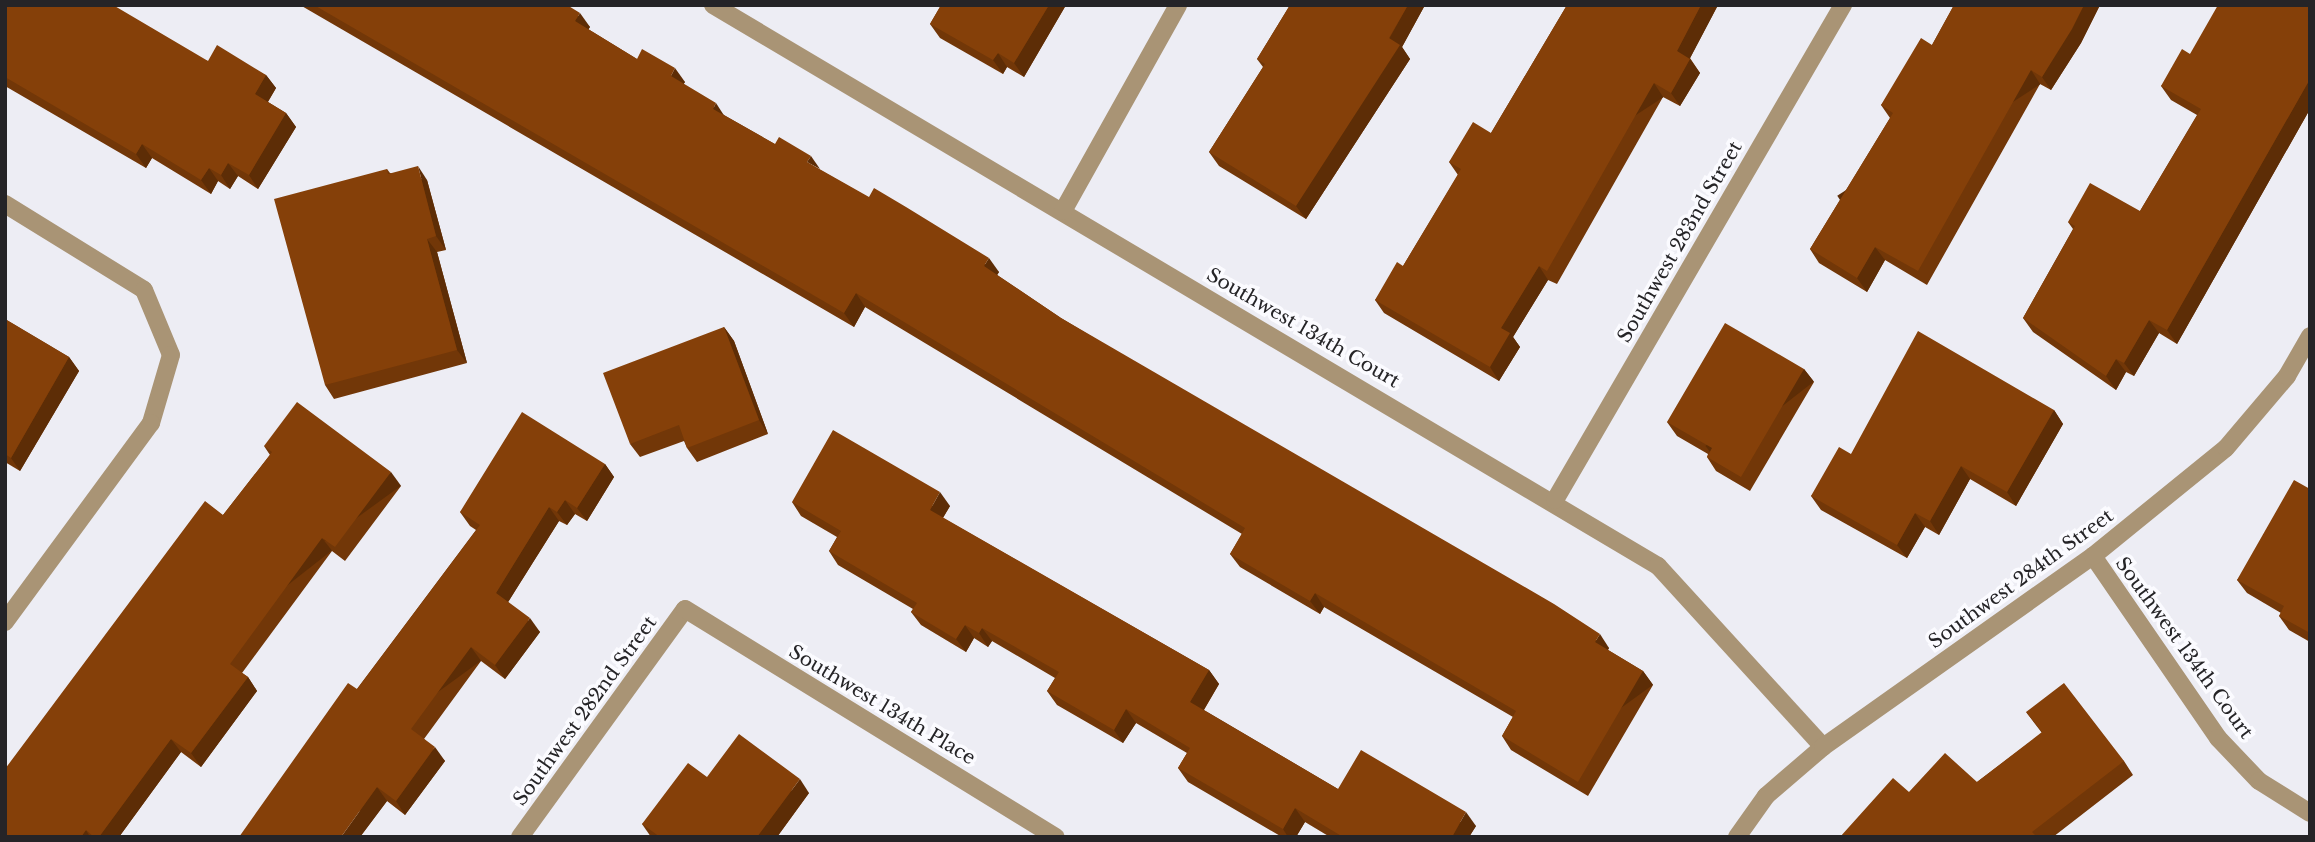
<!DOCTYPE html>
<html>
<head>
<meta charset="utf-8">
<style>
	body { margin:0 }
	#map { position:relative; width:2315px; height:842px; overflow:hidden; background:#ededf4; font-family:"Libre Baskerville",serif }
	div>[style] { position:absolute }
	.minor>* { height:18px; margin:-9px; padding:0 9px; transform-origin:9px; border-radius:9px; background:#a99475 }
	.wall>* { inset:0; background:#723708 }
	.shaded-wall>* { inset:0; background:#5d2d06; transform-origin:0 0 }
	.building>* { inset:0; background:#854009 }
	span { translate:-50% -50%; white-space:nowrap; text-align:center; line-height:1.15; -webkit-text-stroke:7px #fbfbff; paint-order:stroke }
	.street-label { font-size:19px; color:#252427 }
	.frame { position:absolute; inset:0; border:7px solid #252427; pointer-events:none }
</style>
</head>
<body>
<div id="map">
	<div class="minor">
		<div style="left:713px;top:5px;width:1099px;rotate:30.7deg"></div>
		<div style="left:1658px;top:566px;width:245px;rotate:47.6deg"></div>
		<div style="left:5px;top:204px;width:163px;rotate:31.7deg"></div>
		<div style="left:144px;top:290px;width:70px;rotate:67.4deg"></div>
		<div style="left:171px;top:355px;width:71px;rotate:106.4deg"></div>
		<div style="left:151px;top:423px;width:247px;rotate:126.3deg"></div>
		<div style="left:1063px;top:211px;width:236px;rotate:-60.8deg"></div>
		<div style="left:1555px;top:500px;width:573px;rotate:-59.81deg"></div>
		<div style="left:2093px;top:556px;width:221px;rotate:55.5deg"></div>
		<div style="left:2218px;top:738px;width:59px;rotate:46.4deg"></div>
		<div style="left:2259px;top:781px;width:60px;rotate:32.1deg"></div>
		<div style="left:520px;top:837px;width:281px;rotate:-54.1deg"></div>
		<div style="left:685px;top:609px;width:435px;rotate:31.6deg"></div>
		<div style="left:1737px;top:837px;width:50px;rotate:-54.7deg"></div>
		<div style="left:1766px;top:796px;width:75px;rotate:-40.7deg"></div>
		<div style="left:1823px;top:747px;width:331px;rotate:-35.3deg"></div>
		<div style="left:2093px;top:556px;width:171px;rotate:-39.1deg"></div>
		<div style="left:2226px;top:448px;width:94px;rotate:-49.7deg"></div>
		<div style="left:2287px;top:376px;width:46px;rotate:-60.1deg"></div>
	</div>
	<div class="wall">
		<div style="clip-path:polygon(5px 5px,208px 61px,266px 75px,276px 88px,268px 102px,286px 113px,296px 127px,258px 189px,238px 176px,230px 189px,218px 181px,211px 194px,152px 158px,146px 168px,5px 86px)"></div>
		<div style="clip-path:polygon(300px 5px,567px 5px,590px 27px,588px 29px,637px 59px,685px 82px,683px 84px,724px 115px,999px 272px,997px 275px,1061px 318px,1609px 648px,1608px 650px,1643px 671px,1653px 685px,1588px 796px,1511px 750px,1502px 736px,1513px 717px,1324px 607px,1320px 614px,1240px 567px,1230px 554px,1242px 534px,865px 307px,854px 327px)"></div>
		<div style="clip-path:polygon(939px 5px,1066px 5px,1024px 77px,1007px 67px,1003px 74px,940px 38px,930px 24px,940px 7px)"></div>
		<div style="clip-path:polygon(1290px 5px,1425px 5px,1402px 47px,1410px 59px,1306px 219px,1219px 166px,1209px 152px,1263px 67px,1257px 59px)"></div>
		<div style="clip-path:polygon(1567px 5px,1718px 5px,1690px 58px,1700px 73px,1680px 106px,1663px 97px,1557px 284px,1548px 280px,1513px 337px,1520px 347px,1499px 381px,1384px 313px,1375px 300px,1403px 266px,1458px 175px,1449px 162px,1491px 133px)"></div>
		<div style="clip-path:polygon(1954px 5px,2100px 5px,2081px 43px,2051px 90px,2040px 84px,1927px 285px,1885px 260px,1867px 292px,1819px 263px,1810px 249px,1890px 118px,1881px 105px,1932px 45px)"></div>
		<div style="clip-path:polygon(2310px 5px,2310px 109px,2177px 344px,2159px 333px,2134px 376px,2126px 372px,2116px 390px,2033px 332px,2023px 318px,2073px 229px,2068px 222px,2140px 211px,2197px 115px,2171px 100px,2161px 86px,2190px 54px)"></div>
		<div style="clip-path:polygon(387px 169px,390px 173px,427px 180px,446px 250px,437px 252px,467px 363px,334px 399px,325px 385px)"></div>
		<div style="clip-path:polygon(5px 319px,69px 357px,79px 371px,20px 471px,5px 462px)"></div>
		<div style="clip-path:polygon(724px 327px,734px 341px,768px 434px,697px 462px,687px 448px,684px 441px,640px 457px,630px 444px)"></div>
		<div style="clip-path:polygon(1804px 369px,1814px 382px,1750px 491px,1716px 471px,1707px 457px,1708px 454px,1677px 436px,1667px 422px)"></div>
		<div style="clip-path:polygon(2054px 410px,2063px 424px,2016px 506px,1970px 479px,1939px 535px,1925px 527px,1907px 558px,1821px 510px,1811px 496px,1851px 454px)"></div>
		<div style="clip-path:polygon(264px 446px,401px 486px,345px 561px,332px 551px,242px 673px,248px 677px,257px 691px,201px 767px,181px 752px,119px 837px,5px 837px,223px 515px,270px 455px)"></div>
		<div style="clip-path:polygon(605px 464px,614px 477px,587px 521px,575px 514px,567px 525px,559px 521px,508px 602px,540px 632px,505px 679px,481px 661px,424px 739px,445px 761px,405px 815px,387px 801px,360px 837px,357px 689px,476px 530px,470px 526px,460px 512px)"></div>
		<div style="clip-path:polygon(2310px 489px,2310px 642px,2289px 630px,2279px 616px,2281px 613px,2247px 593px,2237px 580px)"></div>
		<div style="clip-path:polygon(792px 502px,950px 506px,943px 518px,1209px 670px,1219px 684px,1204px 710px,1338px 789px,1476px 826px,1469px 837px,1330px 837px,1305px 822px,1296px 837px,1282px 837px,1188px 782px,1178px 768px,1187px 753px,1136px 723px,1123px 743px,1057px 705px,1047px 691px,1055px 678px,992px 641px,988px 647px,974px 638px,966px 652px,921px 625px,911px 612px,913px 609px,838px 565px,829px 551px,837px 537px,801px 516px)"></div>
		<div style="clip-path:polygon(2026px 712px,2124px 761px,2133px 775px,2053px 837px,1840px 837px,1909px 792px,1977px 782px,2042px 733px)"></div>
		<div style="clip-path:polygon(707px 777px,809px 793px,777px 837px,651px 837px,642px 824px)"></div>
	</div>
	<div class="shaded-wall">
		<div style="clip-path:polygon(1049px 5px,1066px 5px,1024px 77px,1014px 63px)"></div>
		<div style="clip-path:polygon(1408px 5px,1425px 5px,1402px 47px,1410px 59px,1306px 219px,1296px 206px)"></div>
		<div style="clip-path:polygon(1701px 5px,1718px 5px,1687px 64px,1677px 51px)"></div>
		<div style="clip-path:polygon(2084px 5px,2100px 5px,2081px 43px,2051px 90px,2042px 77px)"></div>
		<div style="clip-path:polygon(580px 13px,590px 27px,585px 35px,575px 21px)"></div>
		<div style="clip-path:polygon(998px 53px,1007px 67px,1003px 74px,993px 60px)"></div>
		<div style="clip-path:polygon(1690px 59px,1700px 73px,1680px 106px,1671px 93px)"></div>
		<div style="clip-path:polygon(675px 68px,685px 82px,680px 90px,671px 76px)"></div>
		<div style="left:2031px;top:70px;width:17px;height:231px;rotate:57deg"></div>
		<div style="clip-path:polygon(266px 75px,276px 88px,264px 108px,255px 94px)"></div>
		<div style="clip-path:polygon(2310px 79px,2310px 109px,2177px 344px,2167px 330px)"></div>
		<div style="left:1654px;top:83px;width:17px;height:216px;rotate:57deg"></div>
		<div style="clip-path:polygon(716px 103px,725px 117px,713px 109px)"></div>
		<div style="clip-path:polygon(286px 113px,296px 127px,258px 189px,249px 175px)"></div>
		<div style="clip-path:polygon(142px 144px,152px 158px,146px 168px,136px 154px)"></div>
		<div style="clip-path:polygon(811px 156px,820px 169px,807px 162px)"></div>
		<div style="clip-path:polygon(228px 163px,238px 176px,230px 189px,221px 175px)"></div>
		<div style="clip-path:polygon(418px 166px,427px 180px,446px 250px,436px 236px)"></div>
		<div style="clip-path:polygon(209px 168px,218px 181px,211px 194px,201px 180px)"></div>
		<div style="clip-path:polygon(427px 239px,437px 252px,467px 363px,457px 350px)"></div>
		<div style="clip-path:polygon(1875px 247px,1885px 260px,1867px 292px,1857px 278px)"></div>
		<div style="clip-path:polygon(989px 258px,999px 272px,994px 280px,984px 266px)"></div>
		<div style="clip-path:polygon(1539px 266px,1548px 280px,1513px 337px,1520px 347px,1499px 381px,1490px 367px,1501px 328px)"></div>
		<div style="clip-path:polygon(856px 293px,865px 307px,854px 327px,844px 313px)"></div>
		<div style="clip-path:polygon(2149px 320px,2159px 333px,2134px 376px,2124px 363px)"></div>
		<div style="clip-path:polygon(724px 327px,734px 341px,768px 434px,759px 420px)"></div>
		<div style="clip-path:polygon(69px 357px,79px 371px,20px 471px,11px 458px)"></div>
		<div style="clip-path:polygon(2116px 359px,2126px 372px,2116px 390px,2106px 376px)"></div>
		<div style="left:1804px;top:369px;width:16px;height:125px;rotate:52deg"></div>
		<div style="clip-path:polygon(2054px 410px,2063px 424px,2016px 506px,2007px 492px)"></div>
		<div style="clip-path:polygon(605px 464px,614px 477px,587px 521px,577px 508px)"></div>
		<div style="clip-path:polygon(1961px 466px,1970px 479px,1939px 535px,1930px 521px)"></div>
		<div style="left:391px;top:472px;width:17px;height:94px;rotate:54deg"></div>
		<div style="clip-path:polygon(940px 492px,950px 506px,939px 524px,930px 510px)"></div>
		<div style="clip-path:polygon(565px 500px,575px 514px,567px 525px,557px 512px)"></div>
		<div style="clip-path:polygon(549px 507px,559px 521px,505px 607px,496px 593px)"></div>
		<div style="clip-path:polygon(1915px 513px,1925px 527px,1907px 558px,1897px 545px)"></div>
		<div style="left:322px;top:538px;width:16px;height:156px;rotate:52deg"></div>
		<div style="clip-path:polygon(1315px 593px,1324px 607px,1320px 614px,1310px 601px)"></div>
		<div style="clip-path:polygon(530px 618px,540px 632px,505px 679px,495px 665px)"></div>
		<div style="clip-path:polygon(965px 625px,974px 638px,966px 652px,956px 639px)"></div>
		<div style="clip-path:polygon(982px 628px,992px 641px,988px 647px,979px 633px)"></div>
		<div style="clip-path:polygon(1600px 634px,1609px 648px,1604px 656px,1595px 642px)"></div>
		<div style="left:471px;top:647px;width:17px;height:102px;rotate:54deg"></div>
		<div style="clip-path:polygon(1209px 670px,1219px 684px,1200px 716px,1190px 702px)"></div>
		<div style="left:1643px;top:671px;width:17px;height:129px;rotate:54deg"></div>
		<div style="clip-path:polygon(248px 677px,257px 691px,201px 767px,191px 753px)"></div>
		<div style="clip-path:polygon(1126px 709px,1136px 723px,1123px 743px,1114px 730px)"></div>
		<div style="clip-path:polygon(171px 739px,181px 752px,119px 837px,99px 837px)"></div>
		<div style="clip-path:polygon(435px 747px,445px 761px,405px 815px,396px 801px)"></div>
		<div style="clip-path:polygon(800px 779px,809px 793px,777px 837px,757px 837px)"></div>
		<div style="clip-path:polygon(377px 787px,387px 801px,360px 837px,341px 837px)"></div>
		<div style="clip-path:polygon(1295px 808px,1305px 822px,1296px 837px,1288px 837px,1283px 829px)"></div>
		<div style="clip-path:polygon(1466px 812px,1476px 826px,1469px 837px,1452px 837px)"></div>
		<div style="clip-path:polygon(86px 830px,90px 837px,81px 837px)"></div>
	</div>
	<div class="building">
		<div style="clip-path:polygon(5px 5px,113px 5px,208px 61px,217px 45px,266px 75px,255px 94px,286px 113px,249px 175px,228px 163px,221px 175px,209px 168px,201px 180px,142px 144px,136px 154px,5px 77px)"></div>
		<div style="clip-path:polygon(314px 5px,567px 5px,580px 13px,575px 21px,637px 59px,642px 49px,675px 68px,671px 76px,716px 103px,713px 109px,775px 144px,779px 137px,811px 156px,807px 162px,869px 197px,874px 188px,906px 207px,989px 258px,984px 266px,1061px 318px,1554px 604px,1600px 634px,1595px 642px,1643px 671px,1578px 782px,1502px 736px,1516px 711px,1315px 593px,1310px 601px,1230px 554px,1245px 528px,856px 293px,844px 313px)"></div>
		<div style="clip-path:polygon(941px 5px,1049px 5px,1014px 63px,998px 53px,993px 60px,930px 24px)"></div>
		<div style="clip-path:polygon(1290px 5px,1408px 5px,1389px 38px,1400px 45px,1296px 206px,1209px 152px,1265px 64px,1257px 59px)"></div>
		<div style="clip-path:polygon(1567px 5px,1701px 5px,1677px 51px,1690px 59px,1671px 93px,1654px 83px,1547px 271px,1539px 266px,1501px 328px,1510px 333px,1490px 367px,1375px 300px,1397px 262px,1403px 266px,1461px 169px,1449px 162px,1473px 122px,1491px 133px)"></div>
		<div style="clip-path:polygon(1954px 5px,2084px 5px,2072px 29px,2042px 77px,2031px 70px,1918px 271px,1875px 247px,1857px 278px,1810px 249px,1893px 113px,1881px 105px,1921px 38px,1932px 45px)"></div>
		<div style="clip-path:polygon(2218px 5px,2310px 5px,2310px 79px,2167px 330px,2149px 320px,2124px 363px,2116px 359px,2106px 376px,2023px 318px,2075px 226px,2068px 222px,2090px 183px,2140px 211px,2201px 109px,2161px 86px,2182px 49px,2190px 54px)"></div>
		<div style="clip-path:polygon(418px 166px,436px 236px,427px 239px,457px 350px,325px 385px,274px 199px,387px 169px,388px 174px)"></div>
		<div style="clip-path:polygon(5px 319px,69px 357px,11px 458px,5px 454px)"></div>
		<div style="clip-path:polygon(1725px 323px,1804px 369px,1741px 477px,1707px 457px,1712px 448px,1667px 422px)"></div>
		<div style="clip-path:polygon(724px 327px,759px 420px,687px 448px,679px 425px,630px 444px,603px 373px)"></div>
		<div style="clip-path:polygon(1918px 331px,2054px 410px,2007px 492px,1961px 466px,1930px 521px,1915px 513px,1897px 545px,1811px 496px,1839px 447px,1851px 454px)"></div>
		<div style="clip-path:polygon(297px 402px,391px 472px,335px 547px,322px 538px,230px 664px,248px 677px,191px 753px,171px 739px,99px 837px,94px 837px,86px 830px,81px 837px,5px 837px,5px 769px,205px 501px,223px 515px,272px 452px,264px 446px)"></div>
		<div style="clip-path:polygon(522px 412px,605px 464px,577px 508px,565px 500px,557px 512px,549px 507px,496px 593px,530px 618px,495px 665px,471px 647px,411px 729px,435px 747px,396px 801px,377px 787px,341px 837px,239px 837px,348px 683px,357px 689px,480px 525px,460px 512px)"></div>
		<div style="clip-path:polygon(833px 430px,940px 492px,930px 510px,1209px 670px,1190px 702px,1338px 789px,1361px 750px,1466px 812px,1452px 837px,1343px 837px,1295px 808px,1283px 829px,1178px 768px,1190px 748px,1126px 709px,1114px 730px,1047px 691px,1059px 672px,982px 628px,979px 633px,965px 625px,956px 639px,911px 612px,917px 603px,829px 551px,841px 531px,792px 502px)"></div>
		<div style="clip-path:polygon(2294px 480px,2310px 489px,2310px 633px,2279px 616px,2284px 606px,2237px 580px)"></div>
		<div style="clip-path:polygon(2064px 683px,2124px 761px,2032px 832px,2037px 837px,1840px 837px,1893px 778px,1909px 792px,1945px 753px,1977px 782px,2042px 732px,2026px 712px)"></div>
		<div style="clip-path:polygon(739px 734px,800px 779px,757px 837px,660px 837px,642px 824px,688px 763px,707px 777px)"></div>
	</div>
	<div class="street-label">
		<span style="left:1680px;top:242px;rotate:-60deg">Southwest 283nd Street</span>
		<span style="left:1303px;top:328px;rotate:30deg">Southwest 134th Court</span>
		<span style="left:2021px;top:579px;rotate:-36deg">Southwest 284th Street</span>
		<span style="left:2184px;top:648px;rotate:54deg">Southwest 134th Court</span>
		<span style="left:882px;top:705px;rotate:31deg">Southwest 134th Place</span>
		<span style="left:585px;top:711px;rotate:-54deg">Southwest 282nd Street</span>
	</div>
	<div class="frame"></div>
</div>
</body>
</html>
